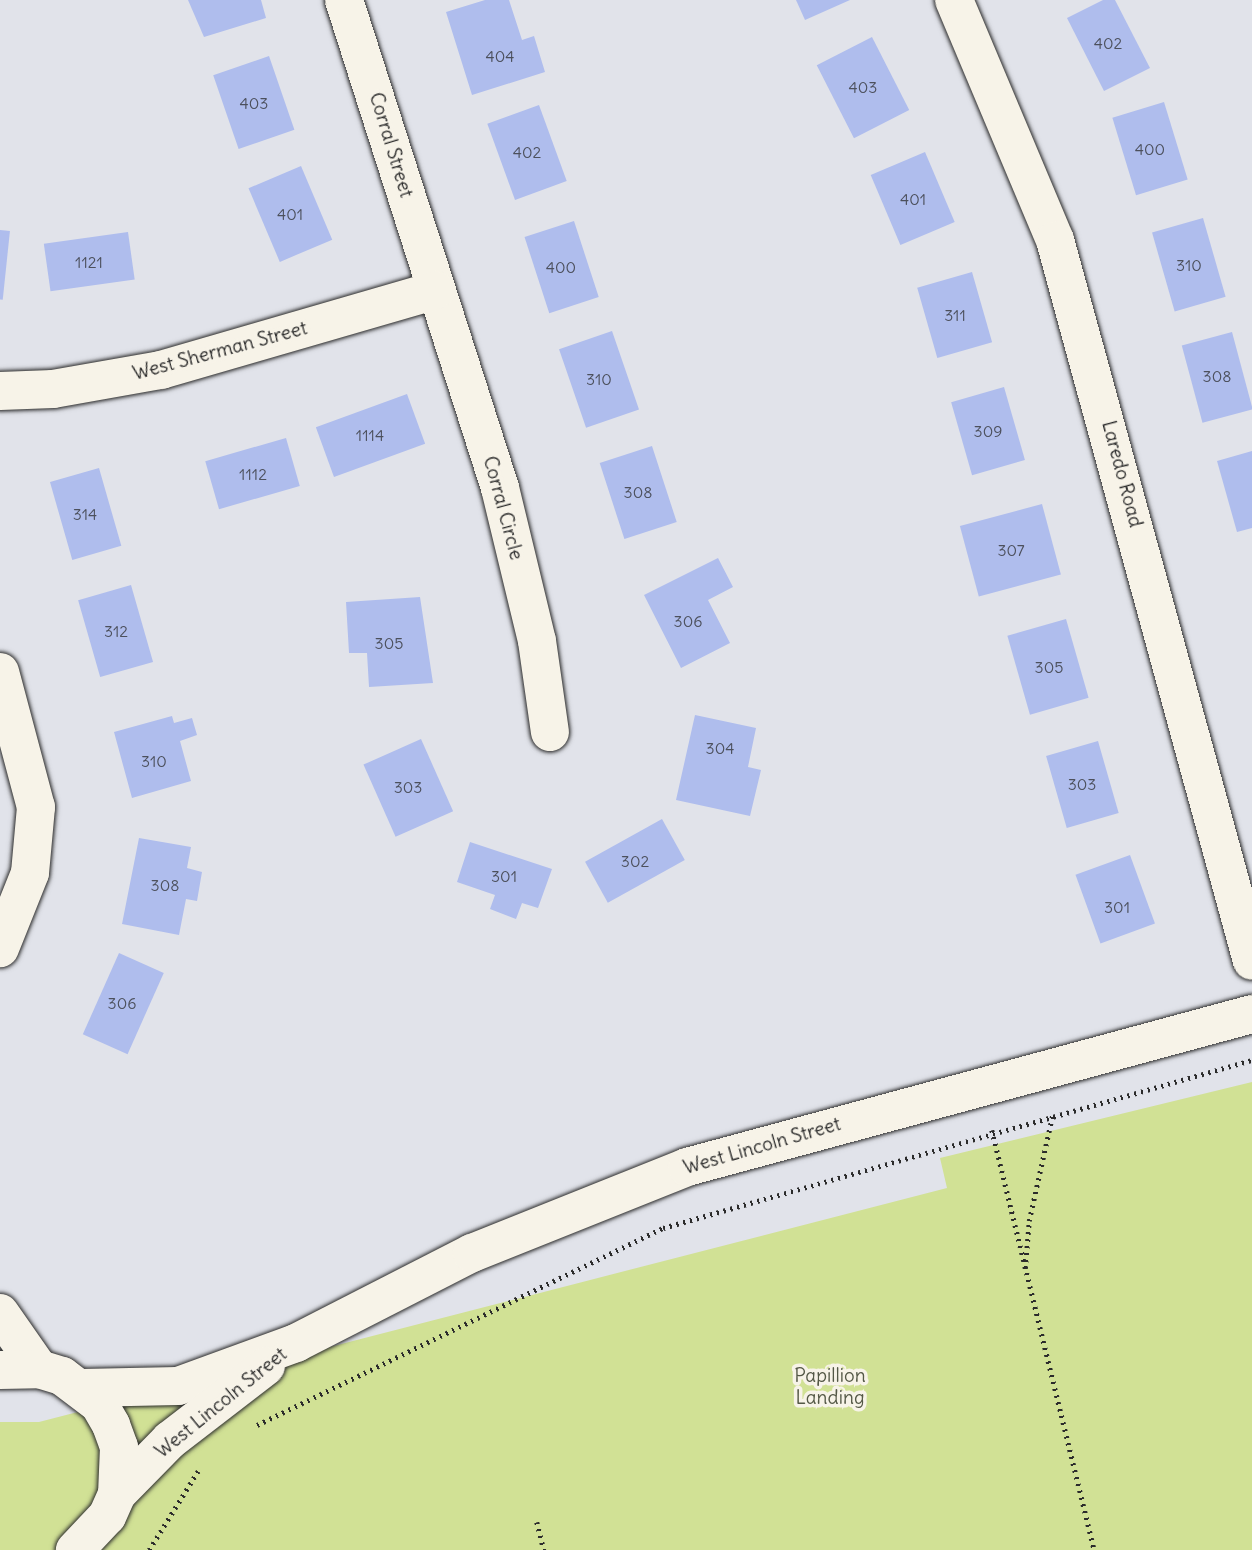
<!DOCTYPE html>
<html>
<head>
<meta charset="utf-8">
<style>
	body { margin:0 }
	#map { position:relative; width:1252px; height:1550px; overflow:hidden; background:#e1e3ea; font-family:Delius,sans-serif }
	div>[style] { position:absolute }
	.green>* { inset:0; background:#d1e195 }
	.building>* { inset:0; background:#afbded; transform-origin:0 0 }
	.path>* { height:4.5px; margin-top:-2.25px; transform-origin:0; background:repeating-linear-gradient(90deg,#2b2b2b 0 2px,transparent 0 7px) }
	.roads { filter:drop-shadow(0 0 2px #2b2b2b) drop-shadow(0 0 2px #2b2b2b) }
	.minor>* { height:38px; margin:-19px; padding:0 19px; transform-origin:19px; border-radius:19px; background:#f7f3e8 }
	span { translate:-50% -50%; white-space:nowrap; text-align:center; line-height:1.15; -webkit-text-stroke:7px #f7f3e8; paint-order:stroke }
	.number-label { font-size:16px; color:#4c505c }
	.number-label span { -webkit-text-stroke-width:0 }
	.street-label { font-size:19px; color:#2b2b2b }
	.park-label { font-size:19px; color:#545846 }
</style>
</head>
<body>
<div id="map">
	<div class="green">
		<div style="clip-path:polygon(1252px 1082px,1252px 1550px,0 1550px,0 1422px,39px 1422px,947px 1188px,940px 1158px)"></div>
	</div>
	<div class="building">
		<div style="clip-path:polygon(188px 0,261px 0,266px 18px,204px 37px)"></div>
		<div style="clip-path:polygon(485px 0,509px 0,522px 40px,534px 36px,545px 72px,472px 95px,446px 12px)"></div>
		<div style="clip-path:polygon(796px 0,850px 0,805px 20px)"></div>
		<div style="clip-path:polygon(1103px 0,1115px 0,1150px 68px,1104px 91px,1067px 18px)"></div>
		<div style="left:872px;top:37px;width:82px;height:62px;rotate:63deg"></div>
		<div style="left:269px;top:56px;width:78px;height:59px;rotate:71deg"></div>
		<div style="left:1164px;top:102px;width:81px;height:54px;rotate:73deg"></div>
		<div style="left:539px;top:105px;width:81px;height:55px;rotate:70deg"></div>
		<div style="left:925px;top:152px;width:76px;height:59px;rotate:67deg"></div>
		<div style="left:301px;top:166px;width:80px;height:57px;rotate:67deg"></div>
		<div style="left:1203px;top:218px;width:82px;height:53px;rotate:74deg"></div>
		<div style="left:574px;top:221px;width:80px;height:52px;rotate:72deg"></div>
		<div style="left:0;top:230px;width:10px;height:69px;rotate:6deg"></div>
		<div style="left:128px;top:232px;width:48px;height:85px;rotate:82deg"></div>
		<div style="left:972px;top:272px;width:73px;height:57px;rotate:74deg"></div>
		<div style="left:612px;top:331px;width:83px;height:56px;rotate:71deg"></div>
		<div style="left:1232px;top:332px;width:80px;height:52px;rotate:75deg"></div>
		<div style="left:1004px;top:387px;width:76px;height:55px;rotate:74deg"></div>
		<div style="left:407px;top:394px;width:53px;height:97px;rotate:70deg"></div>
		<div style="left:286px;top:438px;width:50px;height:84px;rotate:74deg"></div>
		<div style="left:652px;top:446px;width:80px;height:55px;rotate:72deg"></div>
		<div style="clip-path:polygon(1252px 451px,1252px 528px,1237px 532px,1217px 461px)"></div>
		<div style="left:99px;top:468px;width:81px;height:51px;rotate:74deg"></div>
		<div style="left:1042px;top:504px;width:73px;height:85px;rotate:75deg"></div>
		<div style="clip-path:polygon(718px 558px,733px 587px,708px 600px,730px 643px,681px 668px,644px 595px)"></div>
		<div style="left:131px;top:585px;width:80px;height:55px;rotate:74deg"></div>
		<div style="clip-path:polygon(420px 597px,433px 683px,369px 687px,367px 653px,349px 653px,346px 602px)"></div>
		<div style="left:1066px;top:619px;width:82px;height:61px;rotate:74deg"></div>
		<div style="clip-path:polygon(695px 715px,756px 728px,748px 767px,761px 770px,750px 816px,676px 800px)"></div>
		<div style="clip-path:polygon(172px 716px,174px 723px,192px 718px,197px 735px,180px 741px,191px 781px,132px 798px,114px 732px)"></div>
		<div style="left:421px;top:739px;width:79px;height:63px;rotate:66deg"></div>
		<div style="left:1098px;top:741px;width:75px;height:54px;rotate:74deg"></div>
		<div style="left:662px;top:819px;width:47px;height:88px;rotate:61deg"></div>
		<div style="clip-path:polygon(139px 838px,191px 847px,187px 868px,202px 872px,197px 901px,186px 899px,179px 935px,122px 924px)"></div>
		<div style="clip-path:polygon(470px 842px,552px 869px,538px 908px,522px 903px,516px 919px,490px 909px,495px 895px,457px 882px)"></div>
		<div style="left:1130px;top:855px;width:73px;height:58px;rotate:70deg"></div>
		<div style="left:119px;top:953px;width:49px;height:89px;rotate:24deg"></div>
	</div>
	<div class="path">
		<div style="left:992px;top:1130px;width:432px;rotate:76.3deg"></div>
		<div style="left:1025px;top:1269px;width:48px;rotate:-85.2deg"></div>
		<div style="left:1029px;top:1221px;width:111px;rotate:-77.5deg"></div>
		<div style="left:257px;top:1425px;width:451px;rotate:-25.9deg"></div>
		<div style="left:663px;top:1228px;width:612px;rotate:-15.92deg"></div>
		<div style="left:537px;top:1522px;width:29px;rotate:76deg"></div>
		<div style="left:149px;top:1550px;width:93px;rotate:-58.2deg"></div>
	</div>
	<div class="roads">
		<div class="minor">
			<div style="left:344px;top:0;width:512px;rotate:72.27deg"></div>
			<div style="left:500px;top:488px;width:157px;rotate:76.4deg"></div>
			<div style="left:537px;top:641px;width:92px;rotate:81.9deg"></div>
			<div style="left:954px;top:0;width:260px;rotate:67.2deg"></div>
			<div style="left:1055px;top:240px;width:747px;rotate:74.72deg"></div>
			<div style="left:0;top:391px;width:53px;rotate:-2.2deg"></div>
			<div style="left:53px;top:389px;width:110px;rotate:-10deg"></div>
			<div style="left:161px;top:370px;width:286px;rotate:-16.2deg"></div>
			<div style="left:0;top:672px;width:140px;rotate:75.1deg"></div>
			<div style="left:36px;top:807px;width:66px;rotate:95.2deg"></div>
			<div style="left:30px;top:873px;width:81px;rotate:111.8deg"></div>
			<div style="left:0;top:1313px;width:68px;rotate:55.1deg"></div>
			<div style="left:0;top:1370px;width:39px;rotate:-1deg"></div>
			<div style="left:39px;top:1369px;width:24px;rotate:17deg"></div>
			<div style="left:62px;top:1376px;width:46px;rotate:37.1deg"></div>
			<div style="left:99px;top:1404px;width:24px;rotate:60deg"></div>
			<div style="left:111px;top:1425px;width:23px;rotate:70deg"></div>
			<div style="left:119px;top:1447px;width:47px;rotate:92.4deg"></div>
			<div style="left:117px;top:1494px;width:24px;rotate:114deg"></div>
			<div style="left:107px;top:1516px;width:47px;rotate:133.3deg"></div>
			<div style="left:82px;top:1388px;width:96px;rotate:-1.2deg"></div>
			<div style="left:178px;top:1386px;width:126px;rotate:-20deg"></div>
			<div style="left:296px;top:1343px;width:198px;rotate:-27.1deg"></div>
			<div style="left:472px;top:1253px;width:232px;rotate:-21.8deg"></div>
			<div style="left:687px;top:1167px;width:585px;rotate:-15.15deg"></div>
			<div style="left:117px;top:1494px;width:76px;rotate:-45.5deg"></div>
			<div style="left:170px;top:1440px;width:121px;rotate:-37.6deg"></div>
		</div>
	</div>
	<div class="number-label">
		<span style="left:1108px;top:43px">402</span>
		<span style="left:500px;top:56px">404</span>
		<span style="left:863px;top:87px">403</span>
		<span style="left:254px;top:103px">403</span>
		<span style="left:1150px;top:149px">400</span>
		<span style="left:527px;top:152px">402</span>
		<span style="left:913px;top:199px">401</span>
		<span style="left:290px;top:214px">401</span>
		<span style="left:89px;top:262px">1121</span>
		<span style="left:1189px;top:265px">310</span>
		<span style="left:561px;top:267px">400</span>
		<span style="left:955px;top:315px">311</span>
		<span style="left:1217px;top:376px">308</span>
		<span style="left:599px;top:379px">310</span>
		<span style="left:988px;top:431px">309</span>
		<span style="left:370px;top:435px">1114</span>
		<span style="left:253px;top:474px">1112</span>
		<span style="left:638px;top:492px">308</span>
		<span style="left:85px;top:514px">314</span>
		<span style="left:1011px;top:550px">307</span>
		<span style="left:688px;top:621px">306</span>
		<span style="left:116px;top:631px">312</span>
		<span style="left:389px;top:643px">305</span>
		<span style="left:1049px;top:667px">305</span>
		<span style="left:720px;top:748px">304</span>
		<span style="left:154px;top:761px">310</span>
		<span style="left:1082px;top:784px">303</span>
		<span style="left:408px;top:787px">303</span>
		<span style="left:635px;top:861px">302</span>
		<span style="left:504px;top:876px">301</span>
		<span style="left:165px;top:885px">308</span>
		<span style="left:1117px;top:907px">301</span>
		<span style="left:122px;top:1003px">306</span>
	</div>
	<div class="street-label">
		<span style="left:391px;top:145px;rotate:73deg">Corral Street</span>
		<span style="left:220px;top:351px;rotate:-15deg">West Sherman Street</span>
		<span style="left:1122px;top:474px;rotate:75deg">Laredo Road</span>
		<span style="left:503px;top:508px;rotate:75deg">Corral Circle</span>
		<span style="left:762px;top:1146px;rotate:-16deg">West Lincoln Street</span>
		<span style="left:221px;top:1403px;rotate:-39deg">West Lincoln Street</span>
	</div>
	<div class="park-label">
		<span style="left:830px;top:1387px">Papillion<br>Landing</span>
	</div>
</div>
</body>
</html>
